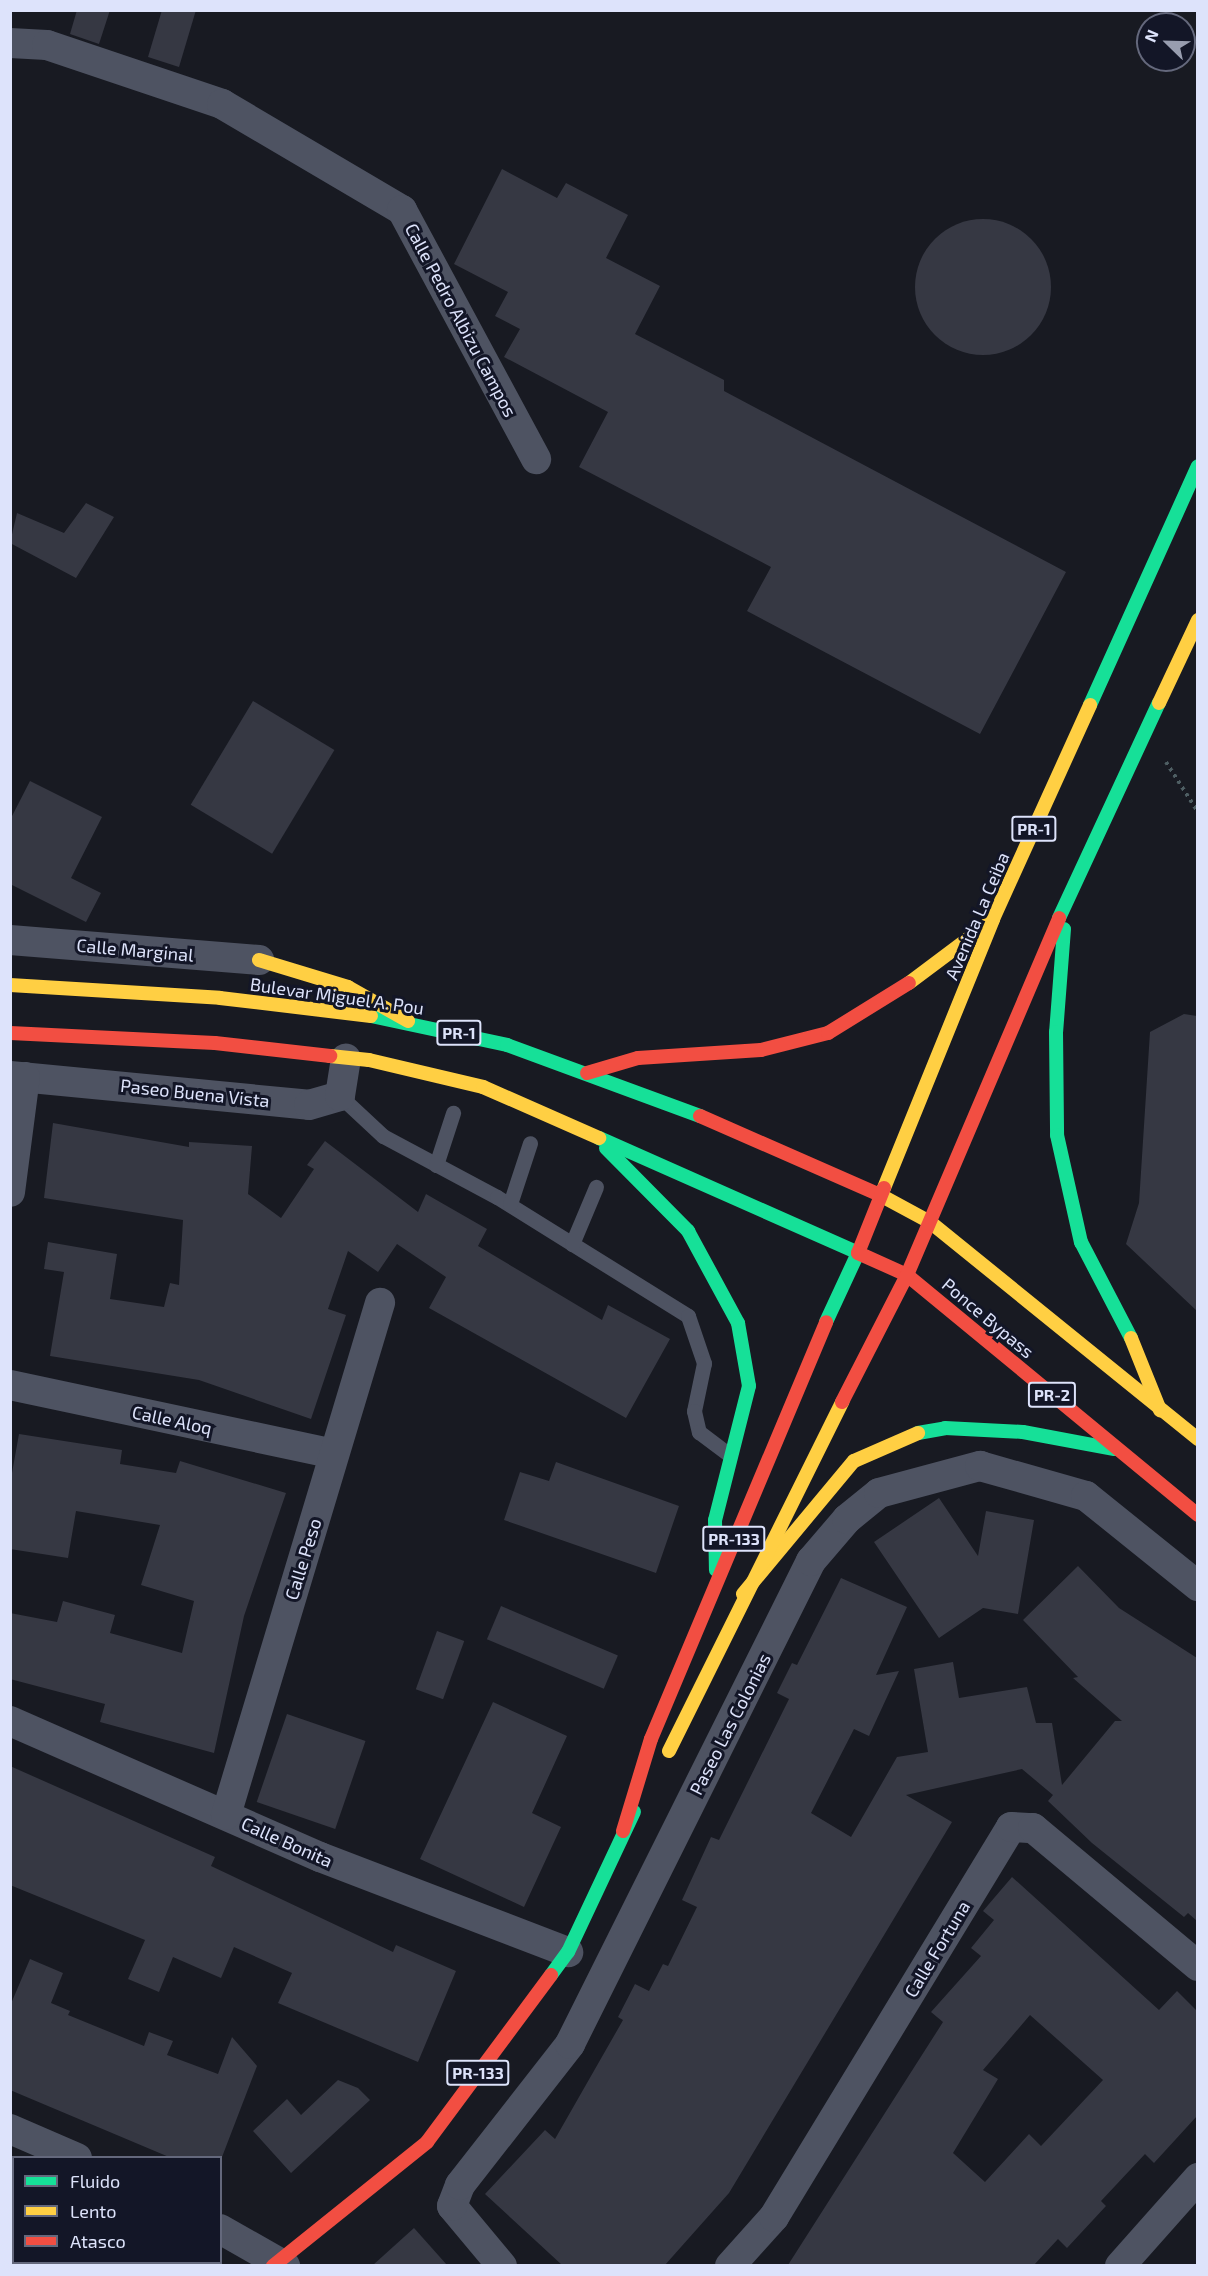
<!DOCTYPE html>
<html>
<head>
<meta charset="utf-8">
<style>
	body { margin:0 }
	#map { position:relative; width:1208px; height:2276px; overflow:hidden; background:#181a22; font-family:"Exo 2",sans-serif }
	div>[style] { position:absolute }
	.building>* { inset:0; background:#363843; transform-origin:0 0 }
	.round { border-radius:50% }
	.path>* { height:4px; margin-top:-2px; transform-origin:0; background:repeating-linear-gradient(90deg,#4e5e63 0 3px,transparent 0 7.5px) }
	.lane>* { height:15px; margin:-7.5px; padding:0 7.5px; transform-origin:7.5px; border-radius:7.5px; background:#4e5362 }
	.street>* { height:30px; margin:-15px; padding:0 15px; transform-origin:15px; border-radius:15px; background:#4e5362 }
	.fast>* { height:14px; margin:-7px; padding:0 7px; transform-origin:7px; border-radius:7px; background:#16e098 }
	.slow>* { height:14px; margin:-7px; padding:0 7px; transform-origin:7px; border-radius:7px; background:#ffcf43 }
	.jam>* { height:14px; margin:-7px; padding:0 7px; transform-origin:7px; border-radius:7px; background:#f24e42 }
	span { translate:-50% -50%; white-space:nowrap; text-align:center; line-height:1.15; -webkit-text-stroke:6px #131627; paint-order:stroke }
	.shield-label span { padding:2px 4px; background:#131627; border:2px solid; border-radius:4px; -webkit-text-stroke-width:0 }
	.shield-label { font-size:16px; color:#dde3fb; font-weight:700 }
	.street-label { font-size:18px; color:#dde3fb }
	.frame { position:absolute; inset:0; border:12px solid #dde3fb; pointer-events:none }
	.legend { position:absolute; left:12px; top:2156px; width:210px; height:108px; box-sizing:border-box; background:#131627; border:2px solid #64687c; margin:0; padding:8px 10px; list-style:none; font-size:18px; color:#dde3fb }
	.legend li { display:flex; align-items:center; gap:12px; height:30px }
	.legend b { width:30px; border:2px solid #64687c }
	.north { position:absolute; left:1136px; top:12px; width:60px; height:60px; box-sizing:border-box; background:#131627; border:2px solid #64687c; border-radius:50%; rotate:293deg; font-size:16px; font-weight:700; line-height:24px; text-align:center; color:#dde3fb }
	.north::after { content:''; display:block; margin:auto; width:21px; height:27px; background:#989daf; clip-path:polygon(50% 0,100% 100%,50% 72%,0 100%) }
</style>
</head>
<body>
<div id="map">
	<div class="building">
		<div style="clip-path:polygon(77px 10px,110px 10px,99px 44px,70px 34px)"></div>
		<div style="clip-path:polygon(162px 10px,196px 10px,179px 67px,148px 57px)"></div>
		<div style="clip-path:polygon(502px 169px,557px 198px,566px 183px,628px 215px,606px 258px,660px 286px,635px 334px,724px 380px,724px 391px,1066px 572px,980px 734px,747px 611px,771px 567px,579px 467px,608px 412px,504px 357px,520px 329px,495px 316px,508px 292px,454px 264px)"></div>
		<div class="round" style="left:915px;top:219px;width:136px;height:136px"></div>
		<div style="clip-path:polygon(86px 503px,114px 517px,76px 578px,10px 543px,17px 513px,64px 533px)"></div>
		<div style="left:253px;top:701px;width:95px;height:121px;rotate:31deg"></div>
		<div style="clip-path:polygon(30px 781px,102px 817px,71px 878px,101px 893px,86px 922px,10px 884px,10px 820px)"></div>
		<div style="clip-path:polygon(1184px 1014px,1197px 1016px,1197px 1311px,1126px 1244px,1139px 1203px,1150px 1032px)"></div>
		<div style="clip-path:polygon(53px 1123px,189px 1147px,189px 1142px,252px 1146px,248px 1194px,281px 1218px,314px 1169px,307px 1165px,325px 1141px,418px 1212px,426px 1194px,487px 1229px,478px 1246px,602px 1320px,608px 1305px,670px 1339px,626px 1418px,429px 1308px,446px 1277px,397px 1244px,378px 1272px,348px 1251px,328px 1309px,346px 1315px,311px 1419px,199px 1380px,50px 1356px,64px 1272px,44px 1269px,48px 1242px,117px 1254px,110px 1299px,164px 1307px,170px 1283px,179px 1285px,183px 1220px,44px 1198px)"></div>
		<div style="clip-path:polygon(19px 1434px,122px 1450px,120px 1464px,176px 1473px,180px 1461px,286px 1493px,244px 1616px,214px 1753px,100px 1722px,105px 1704px,10px 1679px,10px 1613px,57px 1622px,63px 1601px,115px 1615px,110px 1633px,182px 1653px,194px 1601px,141px 1585px,160px 1525px,76px 1511px,68px 1558px,10px 1549px,10px 1484px)"></div>
		<div style="clip-path:polygon(556px 1462px,679px 1506px,656px 1573px,504px 1520px,520px 1472px,549px 1481px)"></div>
		<div style="clip-path:polygon(939px 1498px,978px 1556px,986px 1511px,1034px 1520px,1018px 1614px,983px 1608px,939px 1638px,874px 1542px)"></div>
		<div style="clip-path:polygon(1078px 1566px,1119px 1608px,1197px 1658px,1197px 1921px,1188px 1913px,1184px 1917px,1092px 1843px,1048px 1801px,1053px 1795px,1022px 1769px,906px 1795px,952px 1822px,729px 2193px,665px 2265px,562px 2265px,485px 2194px,545px 2130px,555px 2139px,623px 2020px,618px 2017px,635px 1984px,649px 1991px,663px 1964px,668px 1966px,697px 1907px,682px 1900px,711px 1837px,719px 1840px,789px 1699px,777px 1693px,792px 1663px,797px 1665px,841px 1578px,907px 1607px,876px 1675px,899px 1671px,869px 1736px,854px 1729px,811px 1813px,851px 1837px,897px 1757px,928px 1752px,914px 1669px,953px 1662px,959px 1698px,1027px 1687px,1036px 1723px,1052px 1723px,1062px 1785px,1115px 1721px,1122px 1721px,1073px 1678px,1078px 1677px,1023px 1620px)"></div>
		<div style="left:501px;top:1606px;width:127px;height:36px;rotate:23deg"></div>
		<div style="left:437px;top:1631px;width:29px;height:62px;rotate:20deg"></div>
		<div style="clip-path:polygon(493px 1702px,567px 1736px,532px 1813px,561px 1827px,524px 1907px,420px 1859px)"></div>
		<div style="left:287px;top:1714px;width:83px;height:93px;rotate:19deg"></div>
		<div style="clip-path:polygon(10px 1766px,215px 1857px,211px 1866px,393px 1952px,396px 1945px,456px 1971px,418px 2062px,278px 2003px,292px 1973px,234px 1947px,221px 1978px,173px 1957px,159px 1992px,128px 1979px,145px 1940px,10px 1885px)"></div>
		<div style="clip-path:polygon(evenodd,1012px 1877px,1159px 2010px,1177px 1991px,1197px 2011px,1197px 2116px,1154px 2163px,1145px 2154px,1101px 2201px,1106px 2206px,1067px 2248px,1058px 2239px,1034px 2265px,788px 2265px,943px 2022px,931px 2012px,981px 1956px,971px 1948px,994px 1920px,983px 1911px,1012px 1877px,1030px 2015px,1103px 2080px,1041px 2146px,1029px 2134px,985px 2182px,953px 2153px,998px 2079px,983px 2070px,1030px 2015px)"></div>
		<div style="clip-path:polygon(30px 1959px,63px 1973px,51px 2003px,70px 2011px,68px 2015px,144px 2046px,149px 2032px,173px 2041px,167px 2055px,218px 2074px,232px 2037px,257px 2066px,222px 2157px,169px 2157px,10px 2090px,10px 2006px)"></div>
		<div style="clip-path:polygon(338px 2080px,358px 2088px,370px 2100px,291px 2173px,253px 2131px,287px 2099px,301px 2115px)"></div>
		<div style="clip-path:polygon(414px 2228px,447px 2265px,373px 2265px)"></div>
	</div>
	<div class="path">
		<div style="left:1166px;top:762px;width:59px;rotate:57.4deg"></div>
	</div>
	<div class="lane">
		<div style="left:340px;top:1096px;width:59px;rotate:42.9deg"></div>
		<div style="left:383px;top:1136px;width:129px;rotate:28.2deg"></div>
		<div style="left:497px;top:1197px;width:225px;rotate:31.9deg"></div>
		<div style="left:688px;top:1316px;width:50px;rotate:71.2deg"></div>
		<div style="left:704px;top:1363px;width:49px;rotate:101.8deg"></div>
		<div style="left:694px;top:1411px;width:22px;rotate:77deg"></div>
		<div style="left:699px;top:1432px;width:38px;rotate:37deg"></div>
		<div style="left:436px;top:1165px;width:55px;rotate:-71.9deg"></div>
		<div style="left:510px;top:1204px;width:64px;rotate:-71.8deg"></div>
		<div style="left:572px;top:1244px;width:62px;rotate:-67.2deg"></div>
	</div>
	<div class="street">
		<div style="left:10px;top:43px;width:37px;rotate:3deg"></div>
		<div style="left:47px;top:45px;width:185px;rotate:18.6deg"></div>
		<div style="left:222px;top:104px;width:209px;rotate:30.5deg"></div>
		<div style="left:402px;top:210px;width:283px;rotate:61.7deg"></div>
		<div style="left:10px;top:940px;width:250px;rotate:4.6deg"></div>
		<div style="left:10px;top:1076px;width:300px;rotate:5.5deg"></div>
		<div style="left:309px;top:1105px;width:32px;rotate:-16deg"></div>
		<div style="left:340px;top:1096px;width:38px;rotate:-81deg"></div>
		<div style="left:10px;top:1192px;width:116px;rotate:-82.6deg"></div>
		<div style="left:10px;top:1385px;width:331px;rotate:12deg"></div>
		<div style="left:10px;top:1721px;width:339px;rotate:23.7deg"></div>
		<div style="left:320px;top:1857px;width:266px;rotate:21deg"></div>
		<div style="left:226px;top:1815px;width:535px;rotate:-73.26deg"></div>
		<div style="left:10px;top:2129px;width:73px;rotate:23.4deg"></div>
		<div style="left:220px;top:2229px;width:75px;rotate:29.6deg"></div>
		<div style="left:502px;top:2266px;width:78px;rotate:-129.8deg"></div>
		<div style="left:452px;top:2206px;width:22px;rotate:-69deg"></div>
		<div style="left:460px;top:2185px;width:179px;rotate:-52deg"></div>
		<div style="left:570px;top:2044px;width:540px;rotate:-63.48deg"></div>
		<div style="left:811px;top:1561px;width:55px;rotate:-49.4deg"></div>
		<div style="left:847px;top:1519px;width:41px;rotate:-39.1deg"></div>
		<div style="left:879px;top:1493px;width:105px;rotate:-15deg"></div>
		<div style="left:980px;top:1466px;width:110px;rotate:15.8deg"></div>
		<div style="left:1086px;top:1496px;width:144px;rotate:38.8deg"></div>
		<div style="left:730px;top:2266px;width:66px;rotate:-48.1deg"></div>
		<div style="left:774px;top:2217px;width:456px;rotate:-58.7deg"></div>
		<div style="left:1011px;top:1827px;width:22px;rotate:3deg"></div>
		<div style="left:1033px;top:1828px;width:215px;rotate:39.9deg"></div>
		<div style="left:1120px;top:2266px;width:118px;rotate:-48.4deg"></div>
	</div>
	<div class="fast">
		<div style="left:1090px;top:705px;width:262px;rotate:-65.7deg"></div>
		<div style="left:1059px;top:918px;width:237px;rotate:-65.1deg"></div>
		<div style="left:1064px;top:929px;width:103px;rotate:94.4deg"></div>
		<div style="left:1056px;top:1032px;width:103px;rotate:89.4deg"></div>
		<div style="left:1057px;top:1135px;width:110px;rotate:77.4deg"></div>
		<div style="left:1081px;top:1242px;width:108px;rotate:62.5deg"></div>
		<div style="left:371px;top:1016px;width:139px;rotate:12deg"></div>
		<div style="left:507px;top:1045px;width:206px;rotate:20.2deg"></div>
		<div style="left:599px;top:1138px;width:283px;rotate:23.9deg"></div>
		<div style="left:858px;top:1253px;width:76px;rotate:114.9deg"></div>
		<div style="left:606px;top:1148px;width:117px;rotate:45.3deg"></div>
		<div style="left:688px;top:1231px;width:105px;rotate:61.5deg"></div>
		<div style="left:738px;top:1323px;width:64px;rotate:80.1deg"></div>
		<div style="left:749px;top:1386px;width:138px;rotate:104.2deg"></div>
		<div style="left:715px;top:1520px;width:50px;rotate:88.9deg"></div>
		<div style="left:918px;top:1433px;width:27px;rotate:-10deg"></div>
		<div style="left:945px;top:1428px;width:78px;rotate:2.9deg"></div>
		<div style="left:1023px;top:1432px;width:93px;rotate:10.6deg"></div>
		<div style="left:551px;top:1975px;width:29px;rotate:-54deg"></div>
		<div style="left:568px;top:1952px;width:155px;rotate:-64.8deg"></div>
	</div>
	<div class="slow">
		<div style="left:1159px;top:703px;width:92px;rotate:-64.8deg"></div>
		<div style="left:259px;top:960px;width:93px;rotate:16.9deg"></div>
		<div style="left:348px;top:987px;width:69px;rotate:29.5deg"></div>
		<div style="left:909px;top:983px;width:104px;rotate:-36.8deg"></div>
		<div style="left:10px;top:985px;width:210px;rotate:3.5deg"></div>
		<div style="left:220px;top:998px;width:152px;rotate:6.8deg"></div>
		<div style="left:330px;top:1056px;width:39px;rotate:6deg"></div>
		<div style="left:369px;top:1060px;width:117px;rotate:13.3deg"></div>
		<div style="left:483px;top:1087px;width:127px;rotate:23.7deg"></div>
		<div style="left:884px;top:1188px;width:290px;rotate:-67.9deg"></div>
		<div style="left:993px;top:919px;width:235px;rotate:-65.6deg"></div>
		<div style="left:880px;top:1195px;width:57px;rotate:28.4deg"></div>
		<div style="left:930px;top:1222px;width:345px;rotate:39deg"></div>
		<div style="left:1131px;top:1338px;width:78px;rotate:68.1deg"></div>
		<div style="left:743px;top:1594px;width:173px;rotate:-50.2deg"></div>
		<div style="left:854px;top:1461px;width:70px;rotate:-23.6deg"></div>
		<div style="left:669px;top:1751px;width:390px;rotate:-63.6deg"></div>
	</div>
	<div class="jam">
		<div style="left:10px;top:1033px;width:205px;rotate:2.8deg"></div>
		<div style="left:215px;top:1043px;width:116px;rotate:6.4deg"></div>
		<div style="left:587px;top:1073px;width:53px;rotate:-16.4deg"></div>
		<div style="left:638px;top:1058px;width:123px;rotate:-3.7deg"></div>
		<div style="left:761px;top:1050px;width:69px;rotate:-14.2deg"></div>
		<div style="left:828px;top:1033px;width:95px;rotate:-31.7deg"></div>
		<div style="left:700px;top:1116px;width:197px;rotate:23.7deg"></div>
		<div style="left:884px;top:1188px;width:70px;rotate:111.8deg"></div>
		<div style="left:858px;top:1253px;width:54px;rotate:24.2deg"></div>
		<div style="left:907px;top:1275px;width:377px;rotate:39.5deg"></div>
		<div style="left:907px;top:1275px;width:388px;rotate:-66.9deg"></div>
		<div style="left:842px;top:1402px;width:143px;rotate:-62.9deg"></div>
		<div style="left:623px;top:1831px;width:96px;rotate:-73.1deg"></div>
		<div style="left:651px;top:1739px;width:452px;rotate:-67.2deg"></div>
		<div style="left:273px;top:2266px;width:198px;rotate:-38.8deg"></div>
		<div style="left:427px;top:2142px;width:208px;rotate:-53.4deg"></div>
	</div>
	<div class="shield-label">
		<span style="left:1034px;top:829px">PR-1</span>
		<span style="left:459px;top:1033px">PR-1</span>
		<span style="left:1052px;top:1395px">PR-2</span>
		<span style="left:734px;top:1539px">PR-133</span>
		<span style="left:478px;top:2073px">PR-133</span>
	</div>
	<div class="street-label">
		<span style="left:461px;top:320px;rotate:62deg">Calle Pedro Albizu Campos</span>
		<span style="left:977px;top:916px;rotate:-67deg">Avenida La Ceiba</span>
		<span style="left:135px;top:950px;rotate:5deg">Calle Marginal</span>
		<span style="left:337px;top:996px;rotate:8deg">Bulevar Miguel A. Pou</span>
		<span style="left:195px;top:1093px;rotate:6deg">Paseo Buena Vista</span>
		<span style="left:988px;top:1318px;rotate:40deg">Ponce Bypass</span>
		<span style="left:172px;top:1420px;rotate:12deg">Calle Aloq</span>
		<span style="left:303px;top:1559px;rotate:-73deg">Calle Peso</span>
		<span style="left:730px;top:1724px;rotate:-63deg">Paseo Las Colonias</span>
		<span style="left:287px;top:1842px;rotate:24deg">Calle Bonita</span>
		<span style="left:937px;top:1949px;rotate:-59deg">Calle Fortuna</span>
	</div>
	<div class="frame"></div>
	<ul class="legend">
	<li><b style="height:8px;background:#16e098"></b>Fluido</li>
	<li><b style="height:8px;background:#ffcf43"></b>Lento</li>
	<li><b style="height:8px;background:#f24e42"></b>Atasco</li>
	</ul>
	<div class="north">N</div>
</div>
</body>
</html>
